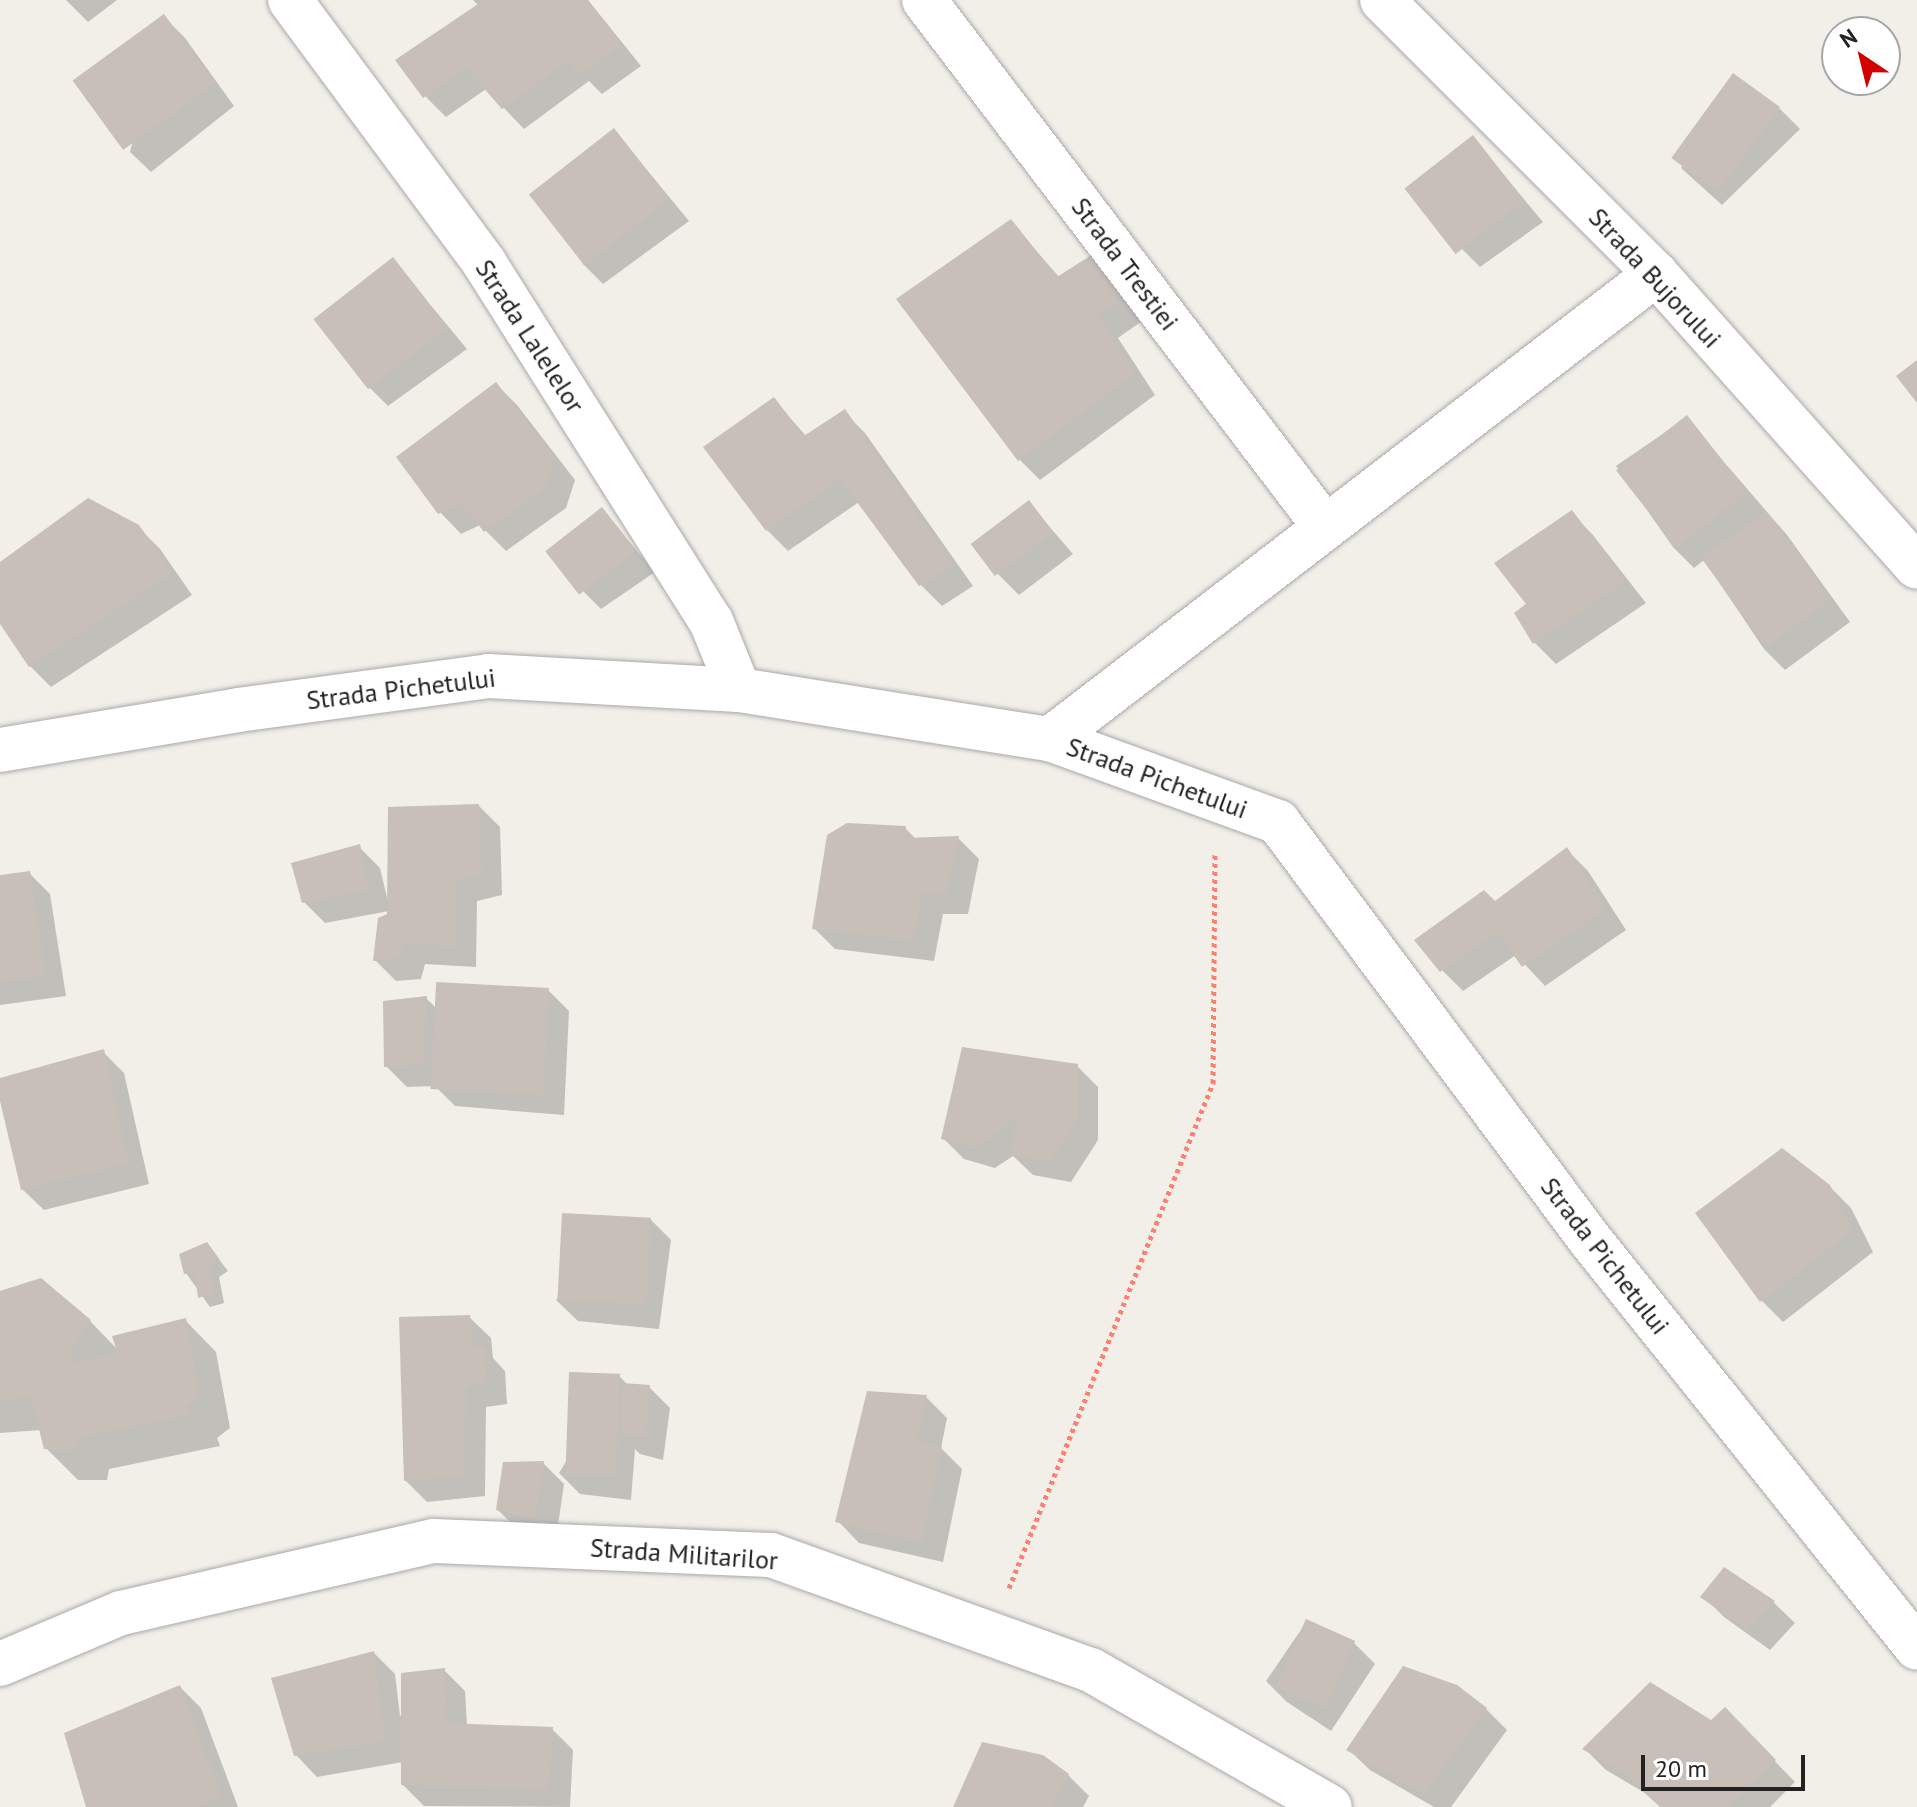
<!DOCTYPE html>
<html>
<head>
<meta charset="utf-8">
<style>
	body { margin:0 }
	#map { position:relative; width:1917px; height:1807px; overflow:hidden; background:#f2efe9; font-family:"PT Sans",sans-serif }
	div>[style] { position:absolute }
	.shadow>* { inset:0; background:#0003 }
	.building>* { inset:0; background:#c7bfb8; transform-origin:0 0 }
	.path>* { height:5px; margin-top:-2.5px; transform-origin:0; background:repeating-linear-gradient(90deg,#fa8072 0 4px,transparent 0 8px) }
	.roads { filter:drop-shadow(0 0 2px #a9a9a9) drop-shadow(0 0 2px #a9a9a9) }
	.minor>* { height:44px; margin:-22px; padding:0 22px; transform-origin:22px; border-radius:22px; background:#fff }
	span { translate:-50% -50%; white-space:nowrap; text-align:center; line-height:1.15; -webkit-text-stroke:8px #fff; paint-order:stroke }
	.street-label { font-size:26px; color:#222 }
	.north { position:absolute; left:1821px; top:16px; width:80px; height:80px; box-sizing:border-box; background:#fff; border:2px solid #a7a7a7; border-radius:50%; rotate:325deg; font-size:22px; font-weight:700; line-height:32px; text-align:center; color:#222 }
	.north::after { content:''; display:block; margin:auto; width:28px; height:36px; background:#d40000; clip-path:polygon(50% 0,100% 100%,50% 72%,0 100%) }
	.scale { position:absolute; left:1641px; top:1755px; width:164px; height:36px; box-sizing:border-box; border:4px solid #222; border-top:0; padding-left:10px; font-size:24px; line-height:28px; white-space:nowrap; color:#222; -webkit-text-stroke:6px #fff; paint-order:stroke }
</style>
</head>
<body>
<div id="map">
	<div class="shadow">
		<div style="clip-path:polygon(66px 0,117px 0,88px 22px)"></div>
		<div style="clip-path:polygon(473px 0,588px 0,641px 66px,602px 94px,589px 81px,524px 129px,486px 89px,446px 117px,425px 96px,479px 6px)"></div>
		<div style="clip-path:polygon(164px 17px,185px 38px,234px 106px,151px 172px,130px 152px)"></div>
		<div style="clip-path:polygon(1733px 76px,1779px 108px,1800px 129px,1722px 205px,1681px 168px)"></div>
		<div style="clip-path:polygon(614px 130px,689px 221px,603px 284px,582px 263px)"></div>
		<div style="clip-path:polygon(1473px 138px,1543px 222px,1480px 267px,1459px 246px)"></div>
		<div style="clip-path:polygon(1011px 222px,1060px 278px,1092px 257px,1145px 319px,1118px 338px,1155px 395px,1040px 480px,1019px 459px)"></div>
		<div style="clip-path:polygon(393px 260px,467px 349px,388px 406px,367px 385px)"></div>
		<div style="clip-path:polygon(496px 384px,517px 405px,575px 480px,566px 508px,506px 551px,480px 525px,461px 534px,440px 512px)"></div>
		<div style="clip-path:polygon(774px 400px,807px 437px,844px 412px,865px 433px,973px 586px,942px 606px,921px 585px,859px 502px,788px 551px,767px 530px)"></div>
		<div style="clip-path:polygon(1686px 418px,1787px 535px,1850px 622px,1785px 670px,1764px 649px,1704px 560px,1694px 568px,1673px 547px,1616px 466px)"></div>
		<div style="clip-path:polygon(1029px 503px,1073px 554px,1019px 595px,998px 574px)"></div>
		<div style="clip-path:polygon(602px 510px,655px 572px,601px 609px,580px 588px)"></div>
		<div style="clip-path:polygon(1571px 513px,1592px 534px,1646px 603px,1556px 664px,1535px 643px,1529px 605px)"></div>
		<div style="clip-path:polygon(138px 527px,160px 549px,192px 595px,51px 687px,30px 666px,0 621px,0 564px)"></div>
		<div style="clip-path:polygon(479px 806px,500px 827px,502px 895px,477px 901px,476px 967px,425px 964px,421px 979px,396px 981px,375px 960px,389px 911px,325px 923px,304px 902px,359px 847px,380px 868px,388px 902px)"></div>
		<div style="clip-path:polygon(905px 828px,916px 839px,958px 838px,979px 859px,968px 914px,943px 914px,934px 961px,835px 949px,814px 928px)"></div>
		<div style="clip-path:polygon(1567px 850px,1588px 871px,1626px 930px,1545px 986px,1516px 955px,1463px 991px,1442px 970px,1495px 903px)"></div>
		<div style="clip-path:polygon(29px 873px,50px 894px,66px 996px,0 1005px,0 877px)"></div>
		<div style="clip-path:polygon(548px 990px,569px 1011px,564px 1115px,455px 1106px,435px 1086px,407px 1087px,386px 1066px,426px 998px,437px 1009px)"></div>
		<div style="clip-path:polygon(103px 1052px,124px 1073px,149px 1184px,44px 1210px,22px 1189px,0 1080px)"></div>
		<div style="clip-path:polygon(1077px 1066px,1098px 1087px,1098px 1140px,1071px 1182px,1033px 1175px,1013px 1156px,995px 1168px,964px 1159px,943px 1138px)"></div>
		<div style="clip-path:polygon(1829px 1186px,1851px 1208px,1873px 1252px,1783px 1322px,1762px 1301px,1698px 1214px)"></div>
		<div style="clip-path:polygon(650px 1219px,671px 1240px,659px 1329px,578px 1321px,556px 1300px)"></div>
		<div style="clip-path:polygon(207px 1244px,228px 1271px,219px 1277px,224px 1303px,210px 1307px,186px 1273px)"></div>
		<div style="clip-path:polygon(0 1293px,90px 1321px,118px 1350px,185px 1320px,216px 1352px,230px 1428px,217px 1438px,220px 1446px,109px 1469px,107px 1480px,78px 1480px,46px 1448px,41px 1430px,0 1433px)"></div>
		<div style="clip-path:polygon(469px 1317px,491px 1338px,493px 1358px,505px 1371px,507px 1404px,486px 1407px,485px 1496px,427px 1502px,406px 1481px)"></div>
		<div style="clip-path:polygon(619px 1376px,628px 1385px,649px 1387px,670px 1408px,663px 1460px,640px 1454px,635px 1449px,631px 1500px,580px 1494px,559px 1473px)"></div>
		<div style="clip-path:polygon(926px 1397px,947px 1418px,941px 1448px,962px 1469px,943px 1562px,859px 1543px,838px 1521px)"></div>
		<div style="clip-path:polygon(543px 1463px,564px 1484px,556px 1539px,519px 1531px,498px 1510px)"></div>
		<div style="clip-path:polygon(1724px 1569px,1774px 1603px,1795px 1623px,1770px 1650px,1724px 1617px,1703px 1596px)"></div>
		<div style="clip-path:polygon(1307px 1621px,1354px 1643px,1375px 1664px,1331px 1731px,1287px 1702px,1266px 1681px)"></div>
		<div style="clip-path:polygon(374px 1653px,395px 1674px,400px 1716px,444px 1670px,465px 1691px,467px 1726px,552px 1729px,573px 1750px,570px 1807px,424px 1806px,403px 1785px,403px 1762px,317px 1777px,296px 1755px)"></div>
		<div style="clip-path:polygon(180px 1687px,201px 1708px,238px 1807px,89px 1807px)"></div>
		<div style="clip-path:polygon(1486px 1709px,1507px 1730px,1451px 1807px,1434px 1807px,1370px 1770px,1349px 1750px)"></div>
		<div style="clip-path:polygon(1725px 1710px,1795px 1782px,1770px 1807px,1661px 1807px,1645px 1793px,1606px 1770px,1585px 1749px,1711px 1723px)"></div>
		<div style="clip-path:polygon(1068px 1775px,1089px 1796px,1083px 1807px,956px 1807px)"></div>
	</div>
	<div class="building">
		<div style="clip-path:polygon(484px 0,586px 0,622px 44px,580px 75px,568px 61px,502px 109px,466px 68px,423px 98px,395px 60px)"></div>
		<div style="left:164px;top:14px;width:86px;height:113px;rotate:54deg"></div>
		<div style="left:1733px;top:73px;width:58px;height:105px;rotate:36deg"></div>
		<div style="left:614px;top:128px;width:90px;height:108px;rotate:52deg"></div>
		<div style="left:1473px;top:135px;width:83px;height:87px;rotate:52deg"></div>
		<div style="clip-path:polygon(1011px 219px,1057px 277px,1093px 254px,1125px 297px,1098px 316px,1136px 373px,1018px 461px,896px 299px)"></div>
		<div style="left:393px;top:257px;width:89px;height:101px;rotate:52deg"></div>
		<div style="clip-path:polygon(1917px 360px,1917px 403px,1896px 376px)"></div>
		<div style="clip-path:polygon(496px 382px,555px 458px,545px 487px,484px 532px,462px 504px,438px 514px,396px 457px)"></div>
		<div style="clip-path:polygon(774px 397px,804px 436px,845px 409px,953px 565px,919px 586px,840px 479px,766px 531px,703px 447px)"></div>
		<div style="left:1687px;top:415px;width:98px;height:90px;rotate:52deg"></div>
		<div style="clip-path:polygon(88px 498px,139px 525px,172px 573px,29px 667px,0 624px,0 562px)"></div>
		<div style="left:1029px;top:500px;width:40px;height:73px;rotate:53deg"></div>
		<div style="left:602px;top:507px;width:55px;height:72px;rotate:52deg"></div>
		<div style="clip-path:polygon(1572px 510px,1626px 581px,1533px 644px,1514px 613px,1526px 604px,1494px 563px)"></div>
		<div style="left:1766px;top:511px;width:110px;height:80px;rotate:54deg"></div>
		<div style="clip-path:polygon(479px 804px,482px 875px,457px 880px,455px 947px,404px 943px,400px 958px,373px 961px,378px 918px,387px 914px,388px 807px)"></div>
		<div style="clip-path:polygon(847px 823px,906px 826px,905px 838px,959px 836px,947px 894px,922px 894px,914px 941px,812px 929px,827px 835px)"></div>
		<div style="clip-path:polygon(360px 844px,369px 890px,302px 903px,291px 863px)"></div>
		<div style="clip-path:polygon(1567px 847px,1606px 909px,1522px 967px,1498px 933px,1440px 972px,1414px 940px,1484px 890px,1495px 901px)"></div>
		<div style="clip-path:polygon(30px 871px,46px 975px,0 982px,0 875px)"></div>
		<div style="left:549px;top:988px;width:107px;height:113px;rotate:93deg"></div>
		<div style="clip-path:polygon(427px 996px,423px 1065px,384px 1067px,383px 1001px)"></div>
		<div style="clip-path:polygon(962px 1047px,1078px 1064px,1078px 1119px,1050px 1162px,1009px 1154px,1017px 1118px,974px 1148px,941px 1139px)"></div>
		<div style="clip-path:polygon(104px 1049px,129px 1163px,21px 1190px,0 1101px,0 1078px)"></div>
		<div style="clip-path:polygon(1782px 1148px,1830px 1185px,1853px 1230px,1760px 1302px,1695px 1213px)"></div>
		<div style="left:562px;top:1213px;width:89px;height:87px;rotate:3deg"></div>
		<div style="clip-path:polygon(207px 1242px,220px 1260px,210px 1267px,215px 1293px,198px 1298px,195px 1273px,184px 1274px,179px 1254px)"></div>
		<div style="clip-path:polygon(41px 1278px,91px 1320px,73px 1345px,71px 1364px,117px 1352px,112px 1336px,186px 1318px,200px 1396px,187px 1406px,190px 1415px,78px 1438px,76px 1450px,44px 1449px,31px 1398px,0 1400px,0 1291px)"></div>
		<div style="clip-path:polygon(470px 1315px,474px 1347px,485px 1348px,487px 1383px,466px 1387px,464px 1476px,404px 1481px,399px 1317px)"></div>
		<div style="left:569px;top:1372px;width:51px;height:102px;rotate:2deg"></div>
		<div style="left:623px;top:1383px;width:27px;height:51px;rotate:4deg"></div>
		<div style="clip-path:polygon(867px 1391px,927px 1395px,918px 1441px,942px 1446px,922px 1543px,835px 1522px)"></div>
		<div style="clip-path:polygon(544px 1461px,536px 1519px,496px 1510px,503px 1462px)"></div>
		<div style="clip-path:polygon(1724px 1567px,1775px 1601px,1748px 1631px,1700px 1597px)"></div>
		<div style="left:1306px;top:1619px;width:54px;height:75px;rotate:24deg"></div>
		<div style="clip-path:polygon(374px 1651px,386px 1741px,294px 1756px,271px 1678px)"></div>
		<div style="clip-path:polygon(1403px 1666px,1457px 1685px,1487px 1708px,1424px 1794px,1346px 1750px)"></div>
		<div style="clip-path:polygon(445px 1668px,447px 1723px,553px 1727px,549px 1790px,401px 1785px,401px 1673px)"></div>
		<div style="clip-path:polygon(1650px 1682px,1711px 1720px,1725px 1707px,1776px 1760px,1728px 1807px,1660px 1807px,1622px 1772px,1582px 1749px)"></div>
		<div style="clip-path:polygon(180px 1685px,222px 1797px,195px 1807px,86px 1807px,64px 1733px)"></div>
		<div style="clip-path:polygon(982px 1742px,1043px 1755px,1069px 1774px,1052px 1807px,953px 1807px)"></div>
	</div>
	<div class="path">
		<div style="left:1009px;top:1588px;width:545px;rotate:-68deg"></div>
		<div style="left:1213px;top:1083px;width:229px;rotate:-89.5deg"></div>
	</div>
	<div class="roads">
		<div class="minor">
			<div style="left:290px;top:0;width:328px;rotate:53.5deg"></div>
			<div style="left:485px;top:264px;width:423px;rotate:57.7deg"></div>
			<div style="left:711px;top:621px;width:74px;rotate:67.9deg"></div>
			<div style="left:924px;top:0;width:662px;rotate:52.73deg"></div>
			<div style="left:1382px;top:0;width:387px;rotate:45deg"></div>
			<div style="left:1656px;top:274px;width:392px;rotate:48.3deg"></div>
			<div style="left:1050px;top:739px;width:764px;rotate:-37.5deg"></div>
			<div style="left:0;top:750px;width:241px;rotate:-9.5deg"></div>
			<div style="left:238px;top:710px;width:252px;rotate:-7.7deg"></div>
			<div style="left:488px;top:676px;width:251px;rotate:3.2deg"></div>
			<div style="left:739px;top:690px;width:315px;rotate:9deg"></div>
			<div style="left:1050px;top:739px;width:243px;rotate:20deg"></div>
			<div style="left:1278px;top:822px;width:523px;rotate:53.24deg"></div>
			<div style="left:1591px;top:1241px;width:521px;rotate:51.31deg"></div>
			<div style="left:0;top:1664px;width:131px;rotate:-22.9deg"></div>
			<div style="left:121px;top:1613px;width:320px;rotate:-13deg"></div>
			<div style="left:433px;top:1541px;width:338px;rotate:2.4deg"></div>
			<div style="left:771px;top:1555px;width:340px;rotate:19.8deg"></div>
			<div style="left:1091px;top:1670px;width:275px;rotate:29.8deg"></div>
		</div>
	</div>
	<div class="street-label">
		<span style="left:1125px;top:264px;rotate:53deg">Strada Trestiei</span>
		<span style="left:1655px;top:278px;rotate:47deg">Strada Bujorului</span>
		<span style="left:530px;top:336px;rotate:57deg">Strada Lalelelor</span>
		<span style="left:401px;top:689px;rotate:-7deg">Strada Pichetului</span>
		<span style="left:1157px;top:778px;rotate:20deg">Strada Pichetului</span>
		<span style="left:1605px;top:1256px;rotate:52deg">Strada Pichetului</span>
		<span style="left:684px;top:1554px;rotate:4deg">Strada Militarilor</span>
	</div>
	<div class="north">N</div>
	<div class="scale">20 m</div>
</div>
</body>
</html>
